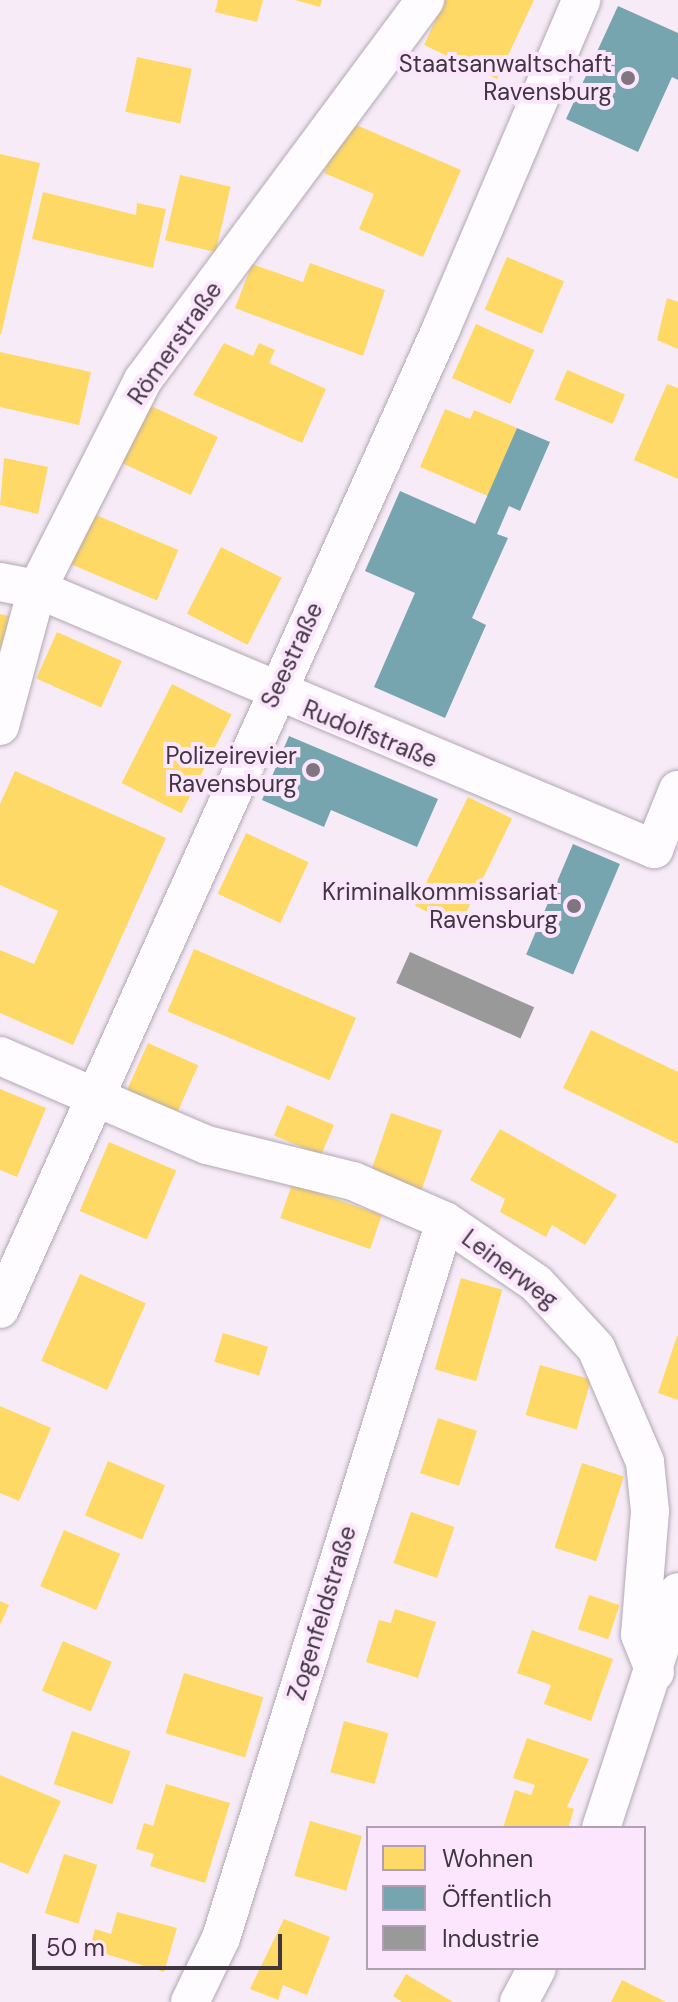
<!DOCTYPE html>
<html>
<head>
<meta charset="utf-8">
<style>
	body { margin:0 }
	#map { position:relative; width:678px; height:2002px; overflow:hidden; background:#f7ebf8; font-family:"DM Sans",sans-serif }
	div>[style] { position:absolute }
	.homes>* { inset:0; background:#ffd966; transform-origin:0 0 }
	.public>* { inset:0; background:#76a5af; transform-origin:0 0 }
	.industry>* { inset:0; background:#999; transform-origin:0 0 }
	.roads { filter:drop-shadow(0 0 2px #b2a8b4) drop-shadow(0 0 2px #b2a8b4) }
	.minor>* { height:38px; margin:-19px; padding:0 19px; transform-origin:19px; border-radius:19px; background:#fefcfe }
	.dots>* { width:22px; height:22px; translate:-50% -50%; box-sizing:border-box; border:4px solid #fce6fd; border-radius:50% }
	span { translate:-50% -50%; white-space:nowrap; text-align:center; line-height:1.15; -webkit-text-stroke:8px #fce6fd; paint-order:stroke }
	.poi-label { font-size:24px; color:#403641 }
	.right { translate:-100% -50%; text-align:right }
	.street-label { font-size:24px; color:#403641 }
	.legend { position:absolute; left:366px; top:1826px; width:280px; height:144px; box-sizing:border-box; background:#fce6fd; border:2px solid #b1a0b2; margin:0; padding:10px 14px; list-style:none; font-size:24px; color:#403641 }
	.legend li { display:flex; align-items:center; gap:16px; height:40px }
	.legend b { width:40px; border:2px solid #b1a0b2 }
	.scale { position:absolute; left:32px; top:1934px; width:250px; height:36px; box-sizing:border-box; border:4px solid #403641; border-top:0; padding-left:10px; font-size:24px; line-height:28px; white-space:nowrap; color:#403641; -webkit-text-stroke:6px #fce6fd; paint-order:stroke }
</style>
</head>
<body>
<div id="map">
	<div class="homes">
		<div style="clip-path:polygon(218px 0,263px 0,257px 22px,215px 12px)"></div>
		<div style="clip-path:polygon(295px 0,322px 0,320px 7px)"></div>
		<div style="clip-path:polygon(445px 0,534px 0,497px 79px,424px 45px)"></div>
		<div style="left:137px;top:57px;width:56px;height:56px;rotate:12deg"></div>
		<div style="clip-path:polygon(347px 121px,461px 170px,423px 257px,359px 229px,374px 194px,324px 173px)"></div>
		<div style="clip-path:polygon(0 154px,40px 163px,1px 335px,0 334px)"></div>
		<div style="left:180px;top:175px;width:52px;height:67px;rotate:13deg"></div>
		<div style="clip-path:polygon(43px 192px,136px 215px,137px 203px,166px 209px,153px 268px,32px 239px)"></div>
		<div style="left:507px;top:257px;width:62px;height:57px;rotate:23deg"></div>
		<div style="clip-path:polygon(310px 263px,385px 290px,363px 356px,235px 308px,252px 264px,303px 282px)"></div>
		<div style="clip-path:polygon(667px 298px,678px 302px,678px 349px,657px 340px)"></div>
		<div style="left:476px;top:324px;width:64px;height:59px;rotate:24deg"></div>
		<div style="clip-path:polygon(224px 343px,253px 356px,259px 343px,275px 350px,269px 363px,326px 389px,302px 443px,193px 395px)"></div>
		<div style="clip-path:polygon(0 352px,91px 372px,79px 425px,0 407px)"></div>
		<div style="left:567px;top:370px;width:63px;height:32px;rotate:23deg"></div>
		<div style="clip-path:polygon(667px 384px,678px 388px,678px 479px,634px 460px)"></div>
		<div style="left:149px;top:405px;width:76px;height:64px;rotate:25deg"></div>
		<div style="clip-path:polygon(445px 409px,470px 419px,474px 410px,517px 428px,488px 496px,420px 467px)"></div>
		<div style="clip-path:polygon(4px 458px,48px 467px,38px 514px,0 505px)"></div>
		<div style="left:89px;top:512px;width:97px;height:55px;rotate:23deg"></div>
		<div style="left:221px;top:547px;width:68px;height:75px;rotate:27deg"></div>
		<div style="clip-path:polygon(0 614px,9px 616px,1px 647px,0 647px)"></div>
		<div style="left:57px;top:632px;width:71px;height:51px;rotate:24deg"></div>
		<div style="left:172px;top:684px;width:67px;height:111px;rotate:27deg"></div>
		<div style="clip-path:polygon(15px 771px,166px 838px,73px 1045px,0 1013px,0 950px,34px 964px,58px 911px,0 885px,0 804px)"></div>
		<div style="left:468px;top:797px;width:49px;height:121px;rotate:26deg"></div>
		<div style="left:246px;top:833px;width:69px;height:67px;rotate:25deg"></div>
		<div style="left:194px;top:949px;width:176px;height:68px;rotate:23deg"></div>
		<div style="clip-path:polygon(591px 1030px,678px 1072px,678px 1144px,563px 1088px)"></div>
		<div style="left:148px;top:1043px;width:55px;height:57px;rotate:24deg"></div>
		<div style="clip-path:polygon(0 1089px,46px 1108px,17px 1177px,0 1170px)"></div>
		<div style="left:287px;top:1105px;width:51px;height:33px;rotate:23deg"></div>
		<div style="left:391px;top:1113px;width:54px;height:64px;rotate:19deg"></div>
		<div style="clip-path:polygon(500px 1129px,617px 1195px,585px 1245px,552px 1225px,546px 1237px,500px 1212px,505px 1199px,470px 1180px)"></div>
		<div style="left:109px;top:1142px;width:73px;height:75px;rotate:23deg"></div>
		<div style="left:292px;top:1184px;width:95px;height:36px;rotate:19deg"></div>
		<div style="left:80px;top:1274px;width:72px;height:95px;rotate:24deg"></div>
		<div style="left:461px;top:1278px;width:43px;height:95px;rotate:16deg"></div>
		<div style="left:223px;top:1333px;width:47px;height:30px;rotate:17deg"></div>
		<div style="clip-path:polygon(677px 1336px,678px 1336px,678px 1400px,658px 1393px)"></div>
		<div style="left:540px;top:1365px;width:53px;height:52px;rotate:16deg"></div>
		<div style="clip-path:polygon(0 1406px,51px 1428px,19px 1501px,0 1493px)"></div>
		<div style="left:438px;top:1418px;width:41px;height:58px;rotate:18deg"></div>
		<div style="left:108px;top:1461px;width:62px;height:59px;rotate:23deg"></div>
		<div style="left:582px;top:1463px;width:44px;height:89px;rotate:18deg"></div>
		<div style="left:411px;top:1512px;width:46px;height:54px;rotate:19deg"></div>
		<div style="left:64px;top:1530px;width:61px;height:61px;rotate:23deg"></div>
		<div style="left:589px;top:1595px;width:32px;height:36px;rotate:18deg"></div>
		<div style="clip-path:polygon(0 1601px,9px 1605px,0 1625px)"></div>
		<div style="clip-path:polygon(395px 1609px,436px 1622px,418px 1678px,366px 1662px,379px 1620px,391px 1623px)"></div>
		<div style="clip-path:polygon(532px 1630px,613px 1659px,591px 1721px,544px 1704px,551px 1685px,517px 1673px)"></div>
		<div style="left:63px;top:1641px;width:53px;height:54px;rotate:23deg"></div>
		<div style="left:184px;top:1673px;width:83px;height:63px;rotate:17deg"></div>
		<div style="left:344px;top:1721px;width:46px;height:53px;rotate:15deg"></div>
		<div style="left:72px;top:1731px;width:62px;height:56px;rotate:19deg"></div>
		<div style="clip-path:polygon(527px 1738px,589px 1759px,567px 1807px,574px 1809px,568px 1828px,503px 1828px,515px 1790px,531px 1795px,535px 1785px,513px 1778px)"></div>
		<div style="clip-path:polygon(0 1775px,61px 1801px,28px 1874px,0 1862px)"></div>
		<div style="clip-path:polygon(166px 1784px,230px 1803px,205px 1883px,150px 1866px,154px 1854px,136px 1849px,144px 1823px,153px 1826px)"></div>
		<div style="left:310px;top:1821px;width:54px;height:57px;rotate:16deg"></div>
		<div style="left:64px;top:1854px;width:35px;height:62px;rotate:18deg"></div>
		<div style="clip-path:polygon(117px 1912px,177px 1928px,164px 1972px,90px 1949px,95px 1929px,111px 1934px)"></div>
		<div style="clip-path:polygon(284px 1919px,330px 1937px,307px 1995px,283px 1985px,278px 2000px,250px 1989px)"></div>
		<div style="clip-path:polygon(406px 1974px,453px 2002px,402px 2002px,393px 1996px)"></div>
		<div style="clip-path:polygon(622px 1980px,666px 2002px,611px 2002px)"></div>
	</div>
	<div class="public">
		<div style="clip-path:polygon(618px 6px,678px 33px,678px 80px,672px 77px,638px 152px,566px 119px)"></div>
		<div style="clip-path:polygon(517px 428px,550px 442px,520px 511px,509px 506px,497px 534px,508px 538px,472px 618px,486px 625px,445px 718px,374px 687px,415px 593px,365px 571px,400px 491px,475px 524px)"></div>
		<div style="clip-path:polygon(289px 736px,438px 799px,417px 847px,331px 810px,324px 827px,262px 800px)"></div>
		<div style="left:573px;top:844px;width:51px;height:120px;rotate:23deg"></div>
	</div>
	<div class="industry">
		<div style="left:410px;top:952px;width:136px;height:34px;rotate:24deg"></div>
	</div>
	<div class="roads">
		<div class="minor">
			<div style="left:0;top:582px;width:38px;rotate:11deg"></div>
			<div style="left:37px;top:589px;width:670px;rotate:22.85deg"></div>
			<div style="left:654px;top:849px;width:64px;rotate:-67.9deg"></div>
			<div style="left:0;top:726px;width:142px;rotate:-74.9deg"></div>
			<div style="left:37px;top:589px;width:234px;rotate:-63.1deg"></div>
			<div style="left:143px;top:380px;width:473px;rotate:-53.4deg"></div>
			<div style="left:0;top:1056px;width:225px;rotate:23.3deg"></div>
			<div style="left:207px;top:1145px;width:150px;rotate:13.9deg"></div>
			<div style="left:353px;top:1181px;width:100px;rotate:23.5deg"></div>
			<div style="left:445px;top:1221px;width:110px;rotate:34.3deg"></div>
			<div style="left:536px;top:1283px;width:88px;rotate:47.3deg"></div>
			<div style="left:596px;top:1348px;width:124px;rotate:66.7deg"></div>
			<div style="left:645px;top:1462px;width:49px;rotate:84.2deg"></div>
			<div style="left:650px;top:1511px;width:124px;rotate:94.6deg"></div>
			<div style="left:640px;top:1635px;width:40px;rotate:68deg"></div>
			<div style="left:0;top:1309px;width:1075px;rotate:-65.77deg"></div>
			<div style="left:441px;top:329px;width:358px;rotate:-66.9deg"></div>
			<div style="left:601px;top:1828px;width:248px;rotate:-71.9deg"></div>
			<div style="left:190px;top:2002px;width:71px;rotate:-64.2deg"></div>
			<div style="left:221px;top:1938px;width:751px;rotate:-72.65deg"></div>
			<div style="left:519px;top:2002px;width:38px;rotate:-62deg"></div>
		</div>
	</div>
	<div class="dots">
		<div style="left:628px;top:78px;background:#807581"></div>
		<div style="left:313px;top:770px;background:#807581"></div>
		<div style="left:574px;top:906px;background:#807581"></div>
	</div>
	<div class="poi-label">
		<span class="right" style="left:612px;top:78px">Staatsanwaltschaft<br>Ravensburg</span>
		<span class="right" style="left:297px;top:770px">Polizeirevier<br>Ravensburg</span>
		<span class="right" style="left:558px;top:906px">Kriminalkommissariat<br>Ravensburg</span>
	</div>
	<div class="street-label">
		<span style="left:175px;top:343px;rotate:-55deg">Römerstraße</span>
		<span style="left:292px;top:655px;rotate:-65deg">Seestraße</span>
		<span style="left:370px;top:734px;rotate:22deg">Rudolfstraße</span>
		<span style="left:510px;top:1269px;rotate:37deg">Leinerweg</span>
		<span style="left:322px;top:1613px;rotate:-73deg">Zogenfeldstraße</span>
	</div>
	<ul class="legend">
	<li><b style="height:22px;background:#ffd966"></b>Wohnen</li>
	<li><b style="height:22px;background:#76a5af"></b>Öffentlich</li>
	<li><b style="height:22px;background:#999"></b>Industrie</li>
	</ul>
	<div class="scale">50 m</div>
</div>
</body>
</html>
